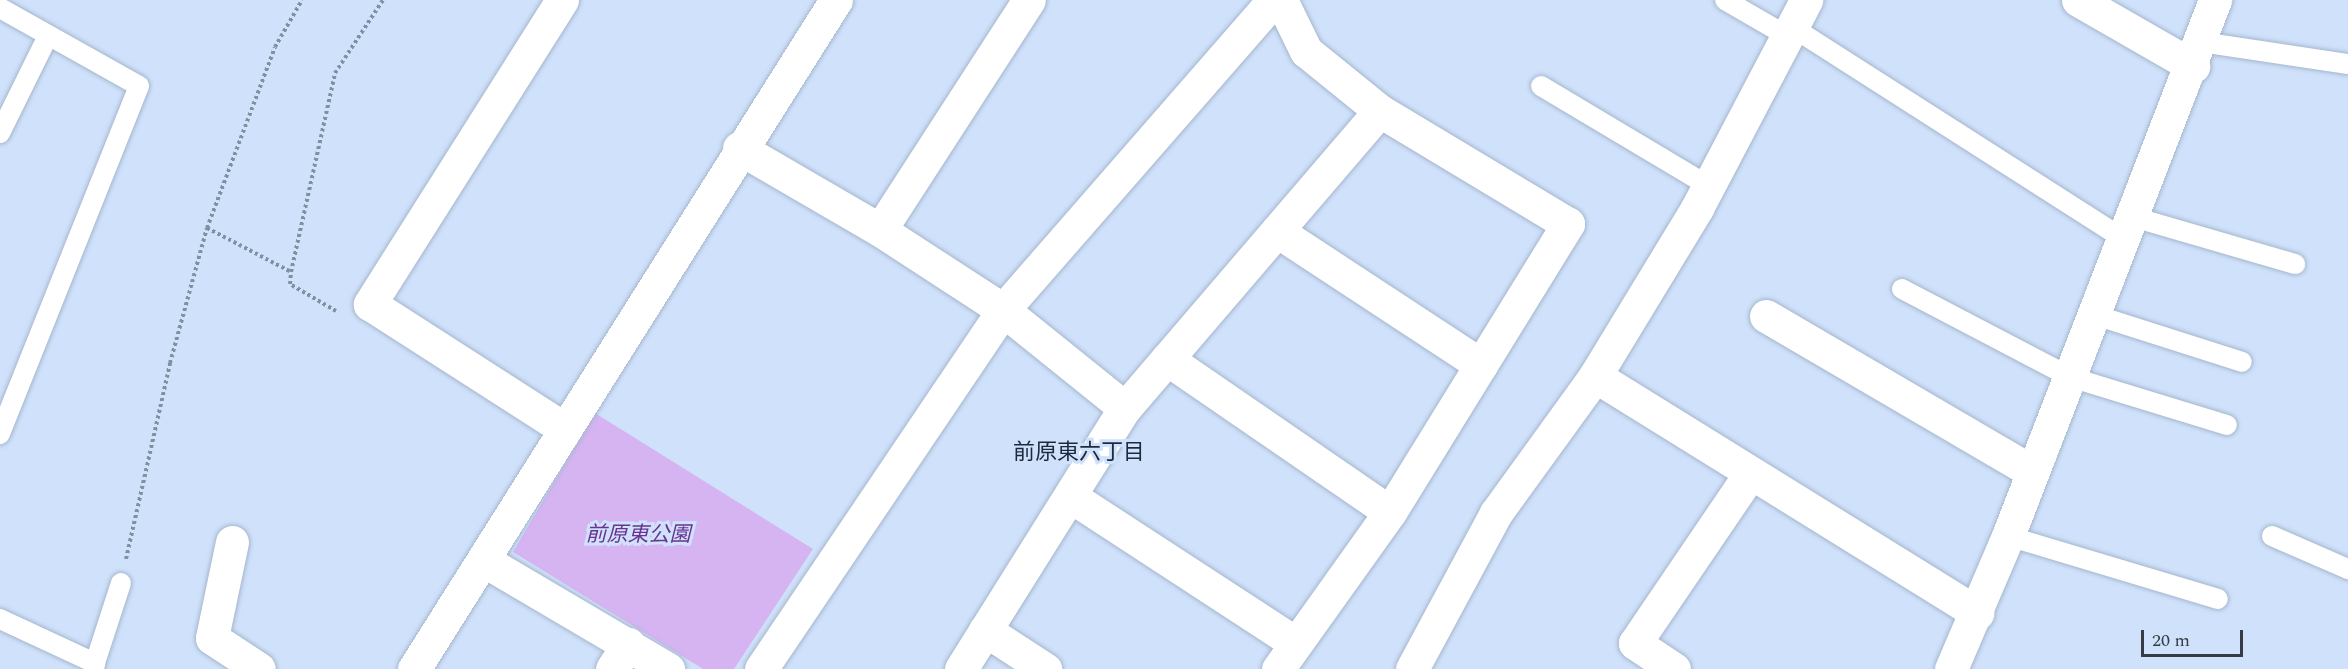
<!DOCTYPE html>
<html>
<head>
<meta charset="utf-8">
<style>
	body { margin:0 }
	#map { position:relative; width:2348px; height:669px; overflow:hidden; background:#d0e2fb; font-family:Spectral,"Noto Sans JP",serif }
	div>[style] { position:absolute }
	.green>* { inset:0; background:#d6b4f2 }
	.path>* { height:4px; margin-top:-2px; transform-origin:0; background:repeating-linear-gradient(90deg,#828fa0 0 3px,transparent 0 6px) }
	.roads { filter:drop-shadow(0 0 2px #a5b6ce) drop-shadow(0 0 2px #a5b6ce) }
	.service>* { height:20px; margin:-10px; padding:0 10px; transform-origin:10px; border-radius:10px; background:#fff }
	.minor>* { height:33px; margin:-16.5px; padding:0 16.5px; transform-origin:16.5px; border-radius:16.5px; background:#fff }
	.tertiary>* { height:33px; margin:-16.5px; padding:0 16.5px; transform-origin:16.5px; border-radius:16.5px; background:#fff }
	span { translate:-50% -50%; white-space:nowrap; text-align:center; line-height:1.15; -webkit-text-stroke:6px #d0e2fb; paint-order:stroke }
	.park-label { font-size:21px; color:#6b3290; font-style:italic }
	.neighbourhood-label { font-size:22px; color:#1d2a3d }
	.scale { position:absolute; left:2141px; top:630px; width:102px; height:27px; box-sizing:border-box; border:3px solid #353c46; border-top:0; padding-left:8px; font-size:18px; line-height:21px; white-space:nowrap; color:#353c46; -webkit-text-stroke:4px #d0e2fb; paint-order:stroke }
</style>
</head>
<body>
<div id="map">
	<div class="green">
		<div style="clip-path:polygon(595px 413px,813px 549px,734px 669px,703px 669px,513px 552px)"></div>
	</div>
	<div class="path">
		<div style="left:207px;top:228px;width:95px;rotate:27.6deg"></div>
		<div style="left:336px;top:311px;width:53px;rotate:-149.6deg"></div>
		<div style="left:290px;top:284px;width:12px;rotate:-85deg"></div>
		<div style="left:291px;top:272px;width:204px;rotate:-77.5deg"></div>
		<div style="left:335px;top:73px;width:87px;rotate:-56.7deg"></div>
		<div style="left:126px;top:559px;width:201px;rotate:-77.3deg"></div>
		<div style="left:170px;top:363px;width:140px;rotate:-74.7deg"></div>
		<div style="left:207px;top:228px;width:193px;rotate:-69.4deg"></div>
		<div style="left:275px;top:47px;width:54px;rotate:-60.1deg"></div>
	</div>
	<div class="roads">
		<div class="service">
			<div style="left:1725px;top:0;width:72px;rotate:30.1deg"></div>
			<div style="left:0;top:8px;width:159px;rotate:29.3deg"></div>
			<div style="left:139px;top:86px;width:375px;rotate:111.8deg"></div>
			<div style="left:1792px;top:27px;width:394px;rotate:32.6deg"></div>
			<div style="left:2201px;top:42px;width:149px;rotate:8.5deg"></div>
			<div style="left:1541px;top:86px;width:196px;rotate:30.8deg"></div>
			<div style="left:0;top:133px;width:108px;rotate:-63.7deg"></div>
			<div style="left:2133px;top:217px;width:169px;rotate:16.2deg"></div>
			<div style="left:1902px;top:289px;width:190px;rotate:27.6deg"></div>
			<div style="left:2070px;top:377px;width:164px;rotate:17deg"></div>
			<div style="left:2095px;top:315px;width:154px;rotate:17.7deg"></div>
			<div style="left:2008px;top:536px;width:219px;rotate:16.7deg"></div>
			<div style="left:2272px;top:536px;width:83px;rotate:23.5deg"></div>
			<div style="left:0;top:619px;width:105px;rotate:24.9deg"></div>
			<div style="left:95px;top:663px;width:6px;rotate:99deg"></div>
			<div style="left:95px;top:663px;width:84px;rotate:-72deg"></div>
		</div>
		<div class="minor">
			<div style="left:562px;top:0;width:360px;rotate:122.3deg"></div>
			<div style="left:370px;top:304px;width:232px;rotate:32.7deg"></div>
			<div style="left:2078px;top:0;width:133px;rotate:29.9deg"></div>
			<div style="left:739px;top:148px;width:163px;rotate:30.2deg"></div>
			<div style="left:880px;top:230px;width:147px;rotate:33deg"></div>
			<div style="left:1003px;top:310px;width:156px;rotate:38.8deg"></div>
			<div style="left:880px;top:230px;width:274px;rotate:-57.1deg"></div>
			<div style="left:1277px;top:231px;width:244px;rotate:33.3deg"></div>
			<div style="left:1766px;top:316px;width:309px;rotate:30.3deg"></div>
			<div style="left:1167px;top:359px;width:270px;rotate:34.5deg"></div>
			<div style="left:1595px;top:376px;width:450px;rotate:31.8deg"></div>
			<div style="left:1070px;top:496px;width:267px;rotate:33.1deg"></div>
			<div style="left:232px;top:542px;width:98px;rotate:101.8deg"></div>
			<div style="left:212px;top:638px;width:56px;rotate:33.4deg"></div>
			<div style="left:483px;top:560px;width:215px;rotate:30.5deg"></div>
			<div style="left:985px;top:630px;width:72px;rotate:33deg"></div>
			<div style="left:612px;top:669px;width:30px;rotate:-57deg"></div>
			<div style="left:761px;top:669px;width:433px;rotate:-56deg"></div>
			<div style="left:1003px;top:310px;width:411px;rotate:-48.9deg"></div>
			<div style="left:961px;top:669px;width:308px;rotate:-57.9deg"></div>
			<div style="left:1125px;top:408px;width:391px;rotate:-49.4deg"></div>
			<div style="left:1278px;top:669px;width:193px;rotate:-54.5deg"></div>
			<div style="left:1390px;top:512px;width:339px;rotate:-58.3deg"></div>
			<div style="left:1568px;top:224px;width:219px;rotate:-149deg"></div>
			<div style="left:1380px;top:111px;width:95px;rotate:-141deg"></div>
			<div style="left:1306px;top:51px;width:57px;rotate:-116.1deg"></div>
			<div style="left:1412px;top:669px;width:177px;rotate:-61.7deg"></div>
			<div style="left:1496px;top:513px;width:169px;rotate:-54.1deg"></div>
			<div style="left:1595px;top:376px;width:197px;rotate:-58.7deg"></div>
			<div style="left:1697px;top:208px;width:235px;rotate:-62.3deg"></div>
			<div style="left:1674px;top:669px;width:47px;rotate:-146.3deg"></div>
			<div style="left:1635px;top:643px;width:203px;rotate:-55.8deg"></div>
			<div style="left:1951px;top:669px;width:145px;rotate:-66.8deg"></div>
			<div style="left:2008px;top:536px;width:575px;rotate:-68.88deg"></div>
		</div>
		<div class="tertiary">
			<div style="left:414px;top:669px;width:791px;rotate:-57.76deg"></div>
		</div>
	</div>
	<div class="park-label">
		<span style="left:638px;top:535px">前原東公園</span>
	</div>
	<div class="neighbourhood-label">
		<span style="left:1079px;top:453px">前原東六丁目</span>
	</div>
	<div class="scale">20 m</div>
</div>
</body>
</html>
